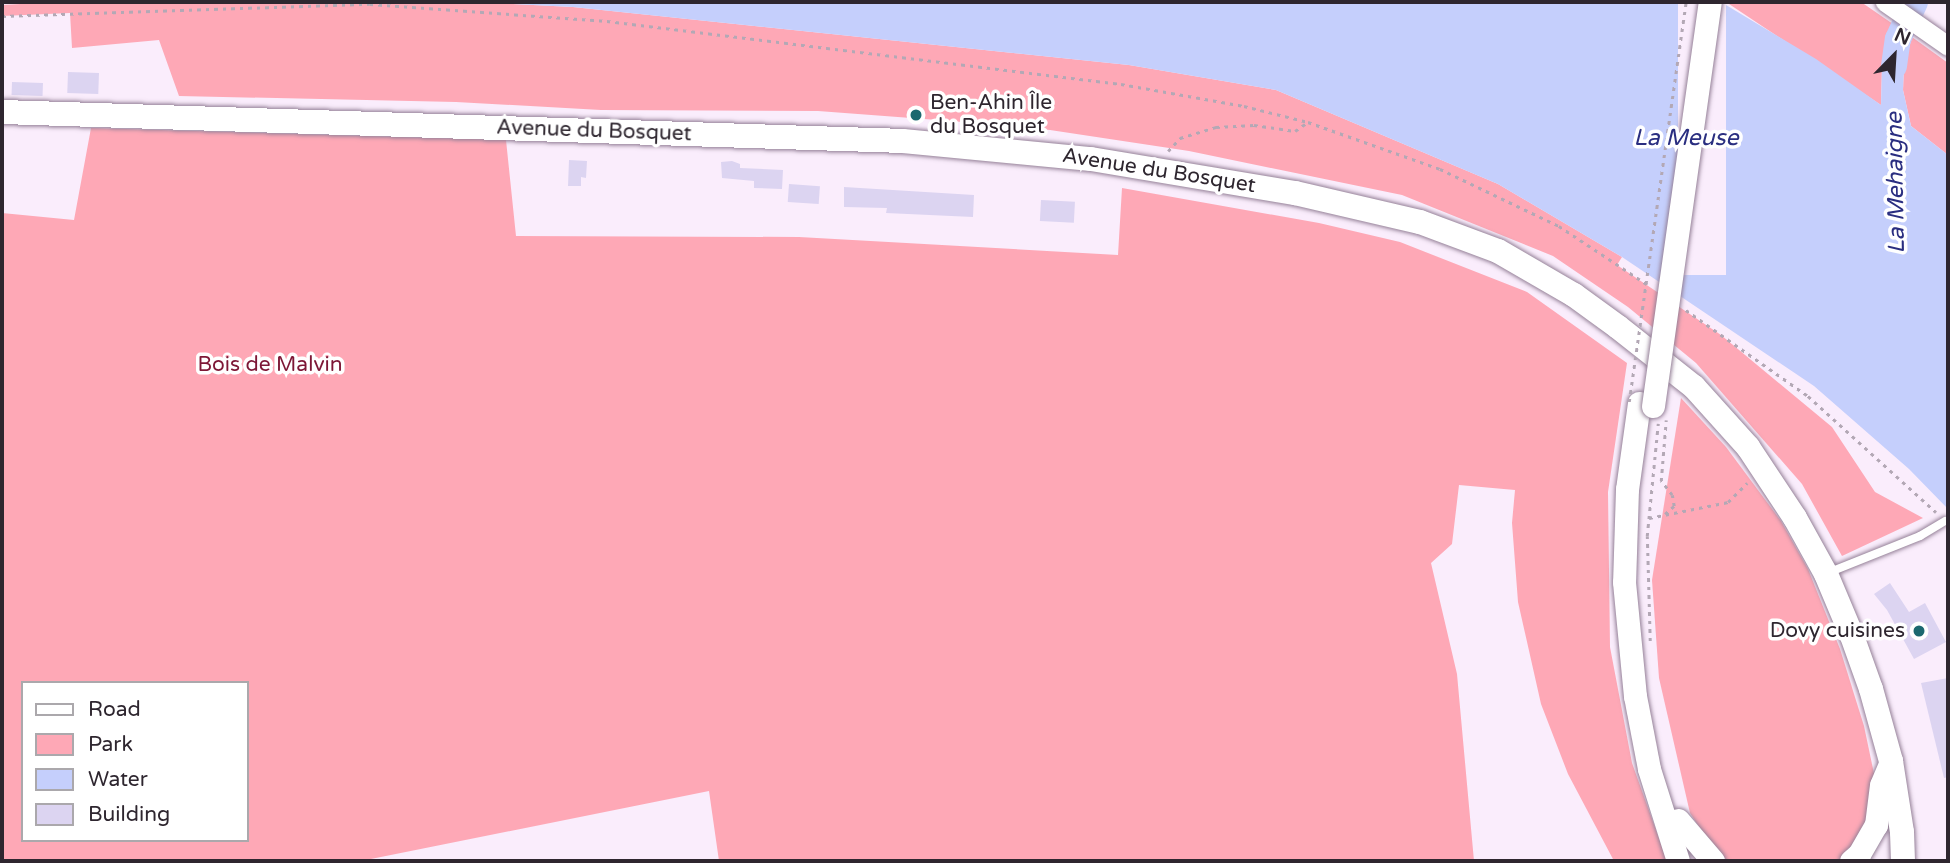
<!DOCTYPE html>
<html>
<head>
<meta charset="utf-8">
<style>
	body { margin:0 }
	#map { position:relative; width:1950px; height:863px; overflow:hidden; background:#faedfc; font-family:"Varela Round",sans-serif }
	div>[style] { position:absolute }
	.green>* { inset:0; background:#fea8b6 }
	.water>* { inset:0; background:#c5cffc }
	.pier>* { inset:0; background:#faedfc; transform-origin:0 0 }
	.river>* { height:26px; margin:-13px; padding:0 13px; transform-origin:13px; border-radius:13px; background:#c5cffc }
	.building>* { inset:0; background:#dcd4f1; transform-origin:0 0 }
	.path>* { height:2.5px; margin-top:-1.25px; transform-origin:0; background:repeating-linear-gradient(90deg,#b3a8b5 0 3.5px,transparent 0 8.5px) }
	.roads { filter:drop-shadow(0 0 2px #958198) drop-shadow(0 0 2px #958198) }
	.service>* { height:8px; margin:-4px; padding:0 4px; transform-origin:4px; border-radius:4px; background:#fff }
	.tertiary>* { height:19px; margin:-9.5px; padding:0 9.5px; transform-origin:9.5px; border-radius:9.5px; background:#fff }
	.secondary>* { height:23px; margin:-11.5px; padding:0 11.5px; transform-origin:11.5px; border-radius:11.5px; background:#fff }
	.primary>* { height:24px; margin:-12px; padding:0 12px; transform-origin:12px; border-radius:12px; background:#fff }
	.path-bridge>* { height:2.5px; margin-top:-1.25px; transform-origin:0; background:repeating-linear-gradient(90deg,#b3a8b5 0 3.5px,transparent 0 8.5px) }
	.bridges { filter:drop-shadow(0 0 2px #958198) drop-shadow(0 0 2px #958198) }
	.secondary-bridge>* { height:23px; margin:-11.5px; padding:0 11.5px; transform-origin:11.5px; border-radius:11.5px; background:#fff }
	.dots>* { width:19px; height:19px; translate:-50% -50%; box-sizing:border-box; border:4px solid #fff; border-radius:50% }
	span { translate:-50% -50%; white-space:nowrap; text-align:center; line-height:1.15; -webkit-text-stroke:7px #fff; paint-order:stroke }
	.poi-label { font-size:21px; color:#2e262f }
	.left { translate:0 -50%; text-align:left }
	.right { translate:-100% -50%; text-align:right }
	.street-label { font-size:21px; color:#2e262f }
	.park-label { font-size:21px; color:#7d1736 }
	.water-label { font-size:23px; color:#2a2e80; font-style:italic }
	.frame { position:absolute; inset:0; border:4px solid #2e262f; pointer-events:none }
	.legend { position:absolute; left:21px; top:681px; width:228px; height:161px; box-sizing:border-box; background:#fff; border:2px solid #aba8ac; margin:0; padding:9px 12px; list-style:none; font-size:21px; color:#2e262f }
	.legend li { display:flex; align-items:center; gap:14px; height:35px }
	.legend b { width:35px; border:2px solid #aba8ac }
	.north { position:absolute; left:1859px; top:21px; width:70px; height:70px; -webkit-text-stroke:5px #fff; paint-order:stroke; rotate:24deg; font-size:19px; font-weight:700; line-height:28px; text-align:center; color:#2e262f }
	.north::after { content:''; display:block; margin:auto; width:24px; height:32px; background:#2e262f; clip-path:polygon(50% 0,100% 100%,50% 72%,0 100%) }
</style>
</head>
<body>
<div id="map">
	<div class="green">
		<div style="clip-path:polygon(56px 2px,471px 2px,573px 7px,1129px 65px,1276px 90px,1498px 184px,1622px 257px,1617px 265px,1721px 335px,1832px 427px,1875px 492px,1923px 518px,1842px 556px,1802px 484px,1696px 363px,1628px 307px,1553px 256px,1402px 195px,1189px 151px,1050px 130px,951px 121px,818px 111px,601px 110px,456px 102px,179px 96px,159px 40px,72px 48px,70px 13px,2px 16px,2px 5px)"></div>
		<div style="clip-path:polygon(1726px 2px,1861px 2px,1893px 24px,1882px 66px,1881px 105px)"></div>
		<div style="clip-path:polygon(1912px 37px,1948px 63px,1948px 155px,1911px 126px,1903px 90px,1904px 65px)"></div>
		<div style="clip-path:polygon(evenodd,91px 128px,506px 140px,516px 236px,799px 237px,1118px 255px,1122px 188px,1319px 223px,1400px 242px,1527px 292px,1627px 363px,1608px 492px,1610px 647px,1632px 763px,1667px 861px,1614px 861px,1568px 774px,1541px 704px,1518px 602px,1512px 523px,1515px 490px,1459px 485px,1452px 544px,1431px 563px,1457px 674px,1474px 861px,719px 861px,709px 791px,361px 861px,2px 861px,2px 213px,74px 220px,91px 128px,23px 683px,247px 683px,247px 840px,23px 840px,23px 683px)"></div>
		<div style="clip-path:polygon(1681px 398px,1726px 447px,1781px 521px,1808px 569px,1840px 649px,1864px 726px,1877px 788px,1873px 820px,1840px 861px,1728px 861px,1713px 848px,1690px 813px,1659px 678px,1652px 580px)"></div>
	</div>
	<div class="water">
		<div style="clip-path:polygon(471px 2px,1721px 2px,1816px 59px,1881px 105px,1882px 66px,1893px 24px,1912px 37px,1904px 65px,1903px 90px,1911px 126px,1948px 155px,1948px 509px,1909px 469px,1814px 386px,1622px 257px,1498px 184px,1276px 90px,1129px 65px,573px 7px)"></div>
	</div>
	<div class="pier">
		<div style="left:1678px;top:2px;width:48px;height:273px"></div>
	</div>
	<div class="river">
		<div style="left:1894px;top:66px;width:27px;rotate:-82deg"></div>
		<div style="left:1898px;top:39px;width:41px;rotate:-65.3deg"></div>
	</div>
	<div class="building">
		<div style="left:68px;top:72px;width:31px;height:21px;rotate:2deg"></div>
		<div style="left:12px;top:82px;width:31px;height:13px;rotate:2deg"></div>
		<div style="clip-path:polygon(569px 160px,587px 161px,586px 178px,581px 177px,581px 186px,568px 186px)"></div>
		<div style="clip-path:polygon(732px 161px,740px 164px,740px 168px,783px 170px,782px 189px,754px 188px,754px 181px,722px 178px,721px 162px)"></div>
		<div style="left:789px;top:184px;width:31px;height:18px;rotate:4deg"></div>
		<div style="clip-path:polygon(844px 187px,974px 195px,973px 217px,886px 213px,887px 208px,844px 207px)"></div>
		<div style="left:1041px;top:200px;width:34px;height:21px;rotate:3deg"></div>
		<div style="clip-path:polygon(1890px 583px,1909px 612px,1925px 603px,1946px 642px,1914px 659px,1887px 610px,1874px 594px)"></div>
		<div style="clip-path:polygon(1948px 678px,1948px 777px,1944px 778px,1921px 683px)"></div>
	</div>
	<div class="path">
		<div style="left:2px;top:16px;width:368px;rotate:-1.9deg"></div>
		<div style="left:370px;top:4px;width:238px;rotate:4.1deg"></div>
		<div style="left:607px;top:21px;width:518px;rotate:6.99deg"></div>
		<div style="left:1121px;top:84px;width:125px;rotate:10.1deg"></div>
		<div style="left:1244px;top:106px;width:66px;rotate:14deg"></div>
		<div style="left:1308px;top:122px;width:140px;rotate:19.6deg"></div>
		<div style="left:1440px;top:169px;width:132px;rotate:25.6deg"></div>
		<div style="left:1559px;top:226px;width:110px;rotate:33.5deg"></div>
		<div style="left:1168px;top:151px;width:18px;rotate:-47deg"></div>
		<div style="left:1180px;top:138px;width:38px;rotate:-17deg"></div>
		<div style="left:1216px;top:127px;width:38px;rotate:-3deg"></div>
		<div style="left:1254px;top:125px;width:41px;rotate:8.3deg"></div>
		<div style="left:1295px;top:131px;width:16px;rotate:-35deg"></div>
		<div style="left:1686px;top:310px;width:149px;rotate:35.2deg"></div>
		<div style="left:1808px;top:396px;width:173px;rotate:42.2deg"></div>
		<div style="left:1665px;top:514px;width:12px;rotate:-42deg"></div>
		<div style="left:1674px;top:506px;width:11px;rotate:-100deg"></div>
		<div style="left:1672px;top:495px;width:18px;rotate:-128deg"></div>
		<div style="left:1661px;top:481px;width:61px;rotate:-85.3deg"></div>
		<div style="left:1649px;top:518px;width:81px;rotate:-11.4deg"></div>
		<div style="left:1728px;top:502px;width:27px;rotate:-45deg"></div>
		<div style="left:1650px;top:641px;width:105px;rotate:-91.6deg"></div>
		<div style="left:1647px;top:536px;width:113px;rotate:-84.4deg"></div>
	</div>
	<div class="roads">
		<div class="service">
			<div style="left:1830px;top:572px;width:97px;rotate:-21.8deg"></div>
			<div style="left:1920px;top:536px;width:29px;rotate:-31deg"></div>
		</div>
		<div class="tertiary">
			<div style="left:1885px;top:2px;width:77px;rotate:34.9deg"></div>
		</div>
		<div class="secondary">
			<div style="left:1639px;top:403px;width:87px;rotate:97.9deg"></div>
			<div style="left:1627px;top:489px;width:93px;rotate:91.8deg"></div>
			<div style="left:1624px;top:582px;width:115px;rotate:84.5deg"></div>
			<div style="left:1635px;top:696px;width:74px;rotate:79.1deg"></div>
			<div style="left:1649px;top:769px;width:96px;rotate:72.5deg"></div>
			<div style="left:1678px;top:820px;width:54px;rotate:49.5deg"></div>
			<div style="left:1851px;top:861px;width:11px;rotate:-41deg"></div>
			<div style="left:1859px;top:854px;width:34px;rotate:-60deg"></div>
			<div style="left:1876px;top:825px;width:40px;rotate:-82.9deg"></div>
			<div style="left:1881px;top:785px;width:26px;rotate:-67deg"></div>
		</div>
		<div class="primary">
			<div style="left:2px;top:112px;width:901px;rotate:1.84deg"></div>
			<div style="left:903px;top:141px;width:189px;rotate:5.5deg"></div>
			<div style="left:1091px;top:159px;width:207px;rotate:9.5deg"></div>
			<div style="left:1295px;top:193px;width:128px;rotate:13.1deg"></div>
			<div style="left:1420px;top:222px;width:83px;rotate:20.4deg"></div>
			<div style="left:1498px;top:251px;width:88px;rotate:30.1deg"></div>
			<div style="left:1574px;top:295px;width:54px;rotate:36deg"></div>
			<div style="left:1618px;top:327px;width:97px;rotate:38.3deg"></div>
			<div style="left:1694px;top:387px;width:81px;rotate:48deg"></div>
			<div style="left:1748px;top:447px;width:85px;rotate:56.5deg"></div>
			<div style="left:1795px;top:518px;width:64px;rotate:61deg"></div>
			<div style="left:1826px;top:574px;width:67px;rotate:67.2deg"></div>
			<div style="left:1852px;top:636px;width:56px;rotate:70.3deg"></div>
			<div style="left:1871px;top:689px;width:75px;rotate:74.5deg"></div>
			<div style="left:1891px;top:761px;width:72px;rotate:81.2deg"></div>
			<div style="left:1902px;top:832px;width:29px;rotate:88deg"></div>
		</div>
	</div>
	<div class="path-bridge">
		<div style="left:1629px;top:402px;width:404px;rotate:-81.9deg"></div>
	</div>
	<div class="bridges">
		<div class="secondary-bridge">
			<div style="left:1653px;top:406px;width:408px;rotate:-82deg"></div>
		</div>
	</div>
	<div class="dots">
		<div style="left:916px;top:115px;background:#1b686f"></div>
		<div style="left:1919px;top:631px;background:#1b686f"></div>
	</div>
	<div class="poi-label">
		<span class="left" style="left:930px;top:115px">Ben-Ahin Île<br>du Bosquet</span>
		<span class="right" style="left:1905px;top:631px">Dovy cuisines</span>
	</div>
	<div class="street-label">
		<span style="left:594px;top:131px;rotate:2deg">Avenue du Bosquet</span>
		<span style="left:1159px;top:171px;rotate:9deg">Avenue du Bosquet</span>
	</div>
	<div class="park-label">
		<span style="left:270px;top:365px">Bois de Malvin</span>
	</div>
	<div class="water-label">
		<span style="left:1686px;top:138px">La Meuse</span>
		<span style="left:1896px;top:183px;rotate:-91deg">La Mehaigne</span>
	</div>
	<div class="frame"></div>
	<ul class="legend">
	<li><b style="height:9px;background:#fff"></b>Road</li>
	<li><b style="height:19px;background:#fea8b6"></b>Park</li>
	<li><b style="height:19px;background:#c5cffc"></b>Water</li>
	<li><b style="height:19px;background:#dcd4f1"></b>Building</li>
	</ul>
	<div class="north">N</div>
</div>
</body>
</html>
